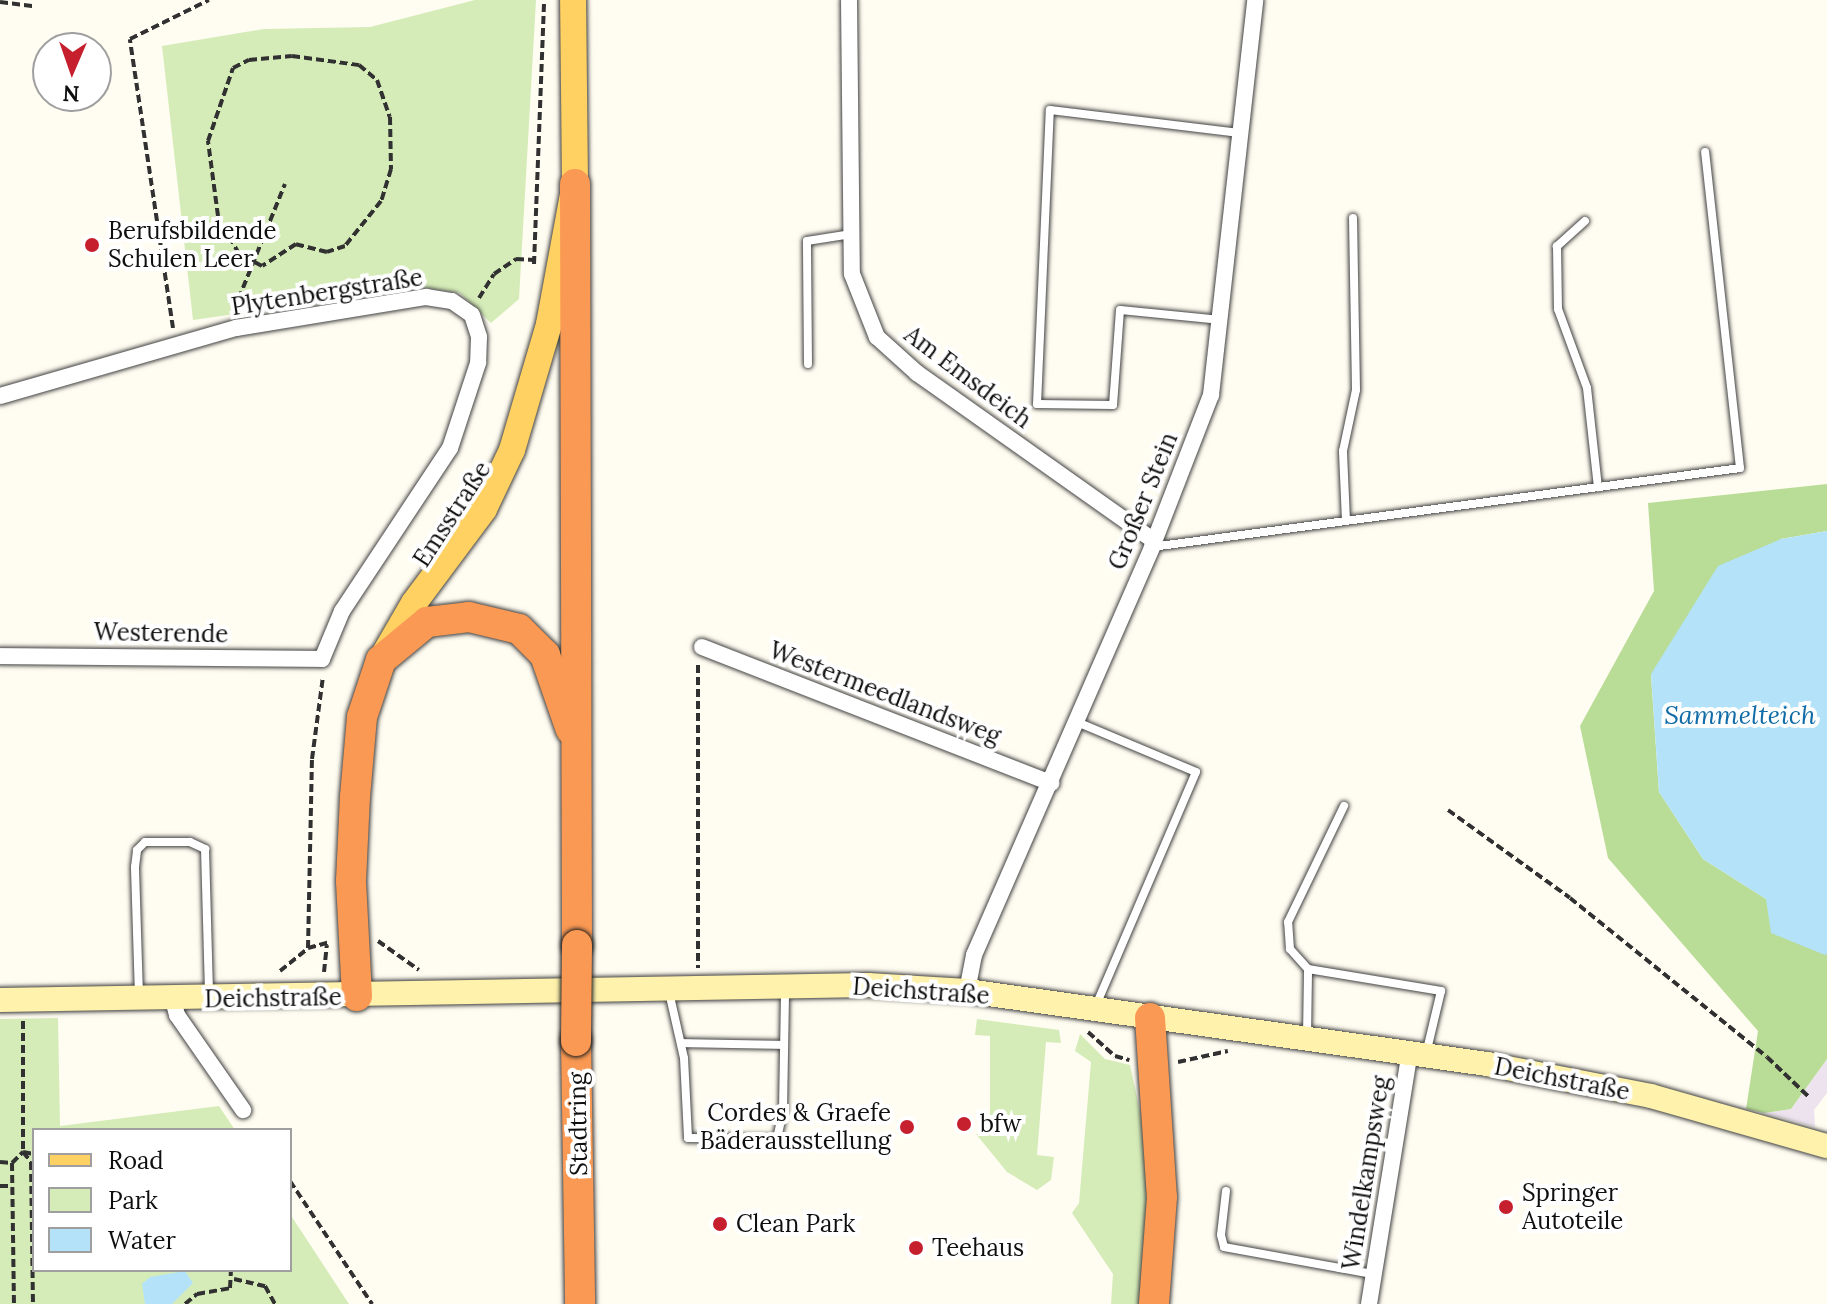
<!DOCTYPE html>
<html>
<head>
<meta charset="utf-8">
<style>
	body { margin:0 }
	#map { position:relative; width:1827px; height:1304px; overflow:hidden; background:#fffcf1; font-family:Lora,serif }
	div>[style] { position:absolute }
	.industrial>* { inset:0; background:#ece3ee }
	.green>* { inset:0; background:#d5ecb8 }
	.forest>* { inset:0; background:#b9dd97 }
	.water>* { inset:0; background:#b3e2f9 }
	.path>* { height:4px; margin-top:-2px; transform-origin:0; background:repeating-linear-gradient(90deg,#313131 0 8px,transparent 0 12px) }
	.roads { filter:drop-shadow(0 0 2px #424242) drop-shadow(0 0 2px #424242) }
	.lane>* { height:8px; margin:-4px; padding:0 4px; transform-origin:4px; border-radius:4px; background:#fff }
	.street>* { height:16px; margin:-8px; padding:0 8px; transform-origin:8px; border-radius:8px; background:#fff }
	.secondary>* { height:24px; margin:-12px; padding:0 12px; transform-origin:12px; border-radius:12px; background:#fff2ac }
	.primary>* { height:26px; margin:-13px; padding:0 13px; transform-origin:13px; border-radius:13px; background:#fed162 }
	.highway>* { height:30px; margin:-15px; padding:0 15px; transform-origin:15px; border-radius:15px; background:#fa9953 }
	.bridges { filter:drop-shadow(0 0 2px #202020) drop-shadow(0 0 2px #202020) }
	.highway-bridge>* { height:30px; margin:-15px; padding:0 15px; transform-origin:15px; border-radius:15px; background:#fa9953 }
	.dots>* { width:22px; height:22px; translate:-50% -50%; box-sizing:border-box; border:4px solid #fff; border-radius:50% }
	span { translate:-50% -50%; white-space:nowrap; text-align:center; line-height:1.15; -webkit-text-stroke:8px #fff; paint-order:stroke }
	.poi-label { font-size:24px; color:#0f0f0f }
	.left { translate:0 -50%; text-align:left }
	.right { translate:-100% -50%; text-align:right }
	.street-label { font-size:24px; color:#0f0f0f }
	.water-label { font-size:26px; color:#126ca7; font-style:italic }
	.legend { position:absolute; left:32px; top:1128px; width:260px; height:144px; box-sizing:border-box; background:#fff; border:2px solid #9f9f9f; margin:0; padding:10px 14px; list-style:none; font-size:24px; color:#0f0f0f }
	.legend li { display:flex; align-items:center; gap:16px; height:40px }
	.legend b { width:40px; border:2px solid #9f9f9f }
	.north { position:absolute; left:32px; top:32px; width:80px; height:80px; box-sizing:border-box; background:#fff; border:2px solid #9f9f9f; border-radius:50%; rotate:182deg; font-size:22px; font-weight:700; line-height:32px; text-align:center; color:#0f0f0f }
	.north::after { content:''; display:block; margin:auto; width:28px; height:36px; background:#c6202f; clip-path:polygon(50% 0,100% 100%,50% 72%,0 100%) }
</style>
</head>
<body>
<div id="map">
	<div class="industrial">
		<div style="clip-path:polygon(1827px 1059px,1827px 1093px,1814px 1110px,1815px 1127px,1764px 1113px,1791px 1109px)"></div>
	</div>
	<div class="green">
		<div style="clip-path:polygon(475px 0,536px 0,519px 299px,491px 323px,460px 293px,422px 287px,193px 320px,162px 46px,264px 29px,370px 27px)"></div>
		<div style="clip-path:polygon(58px 1018px,60px 1126px,219px 1106px,235px 1130px,34px 1130px,34px 1270px,290px 1270px,290px 1214px,349px 1304px,0 1304px,0 1019px)"></div>
		<div style="clip-path:polygon(977px 1019px,1059px 1030px,1061px 1043px,1046px 1042px,1037px 1155px,1054px 1157px,1051px 1180px,1037px 1190px,1007px 1172px,976px 1134px,990px 1134px,990px 1036px,975px 1035px)"></div>
		<div style="clip-path:polygon(1080px 1034px,1105px 1059px,1130px 1065px,1143px 1125px,1150px 1218px,1144px 1304px,1111px 1304px,1113px 1274px,1072px 1213px,1079px 1203px,1091px 1062px,1075px 1051px)"></div>
	</div>
	<div class="forest">
		<div style="clip-path:polygon(1827px 484px,1827px 531px,1781px 539px,1651px 675px,1659px 792px,1703px 859px,1766px 899px,1827px 954px,1827px 1059px,1791px 1109px,1764px 1113px,1746px 1109px,1758px 1031px,1608px 858px,1580px 726px,1654px 591px,1648px 503px)"></div>
	</div>
	<div class="water">
		<div style="clip-path:polygon(1827px 531px,1827px 954px,1825px 955px,1771px 933px,1766px 899px,1703px 859px,1659px 792px,1651px 674px,1718px 566px,1781px 539px)"></div>
		<div style="clip-path:polygon(185px 1271px,193px 1283px,172px 1304px,145px 1304px,142px 1284px,150px 1277px)"></div>
	</div>
	<div class="path">
		<div style="left:0;top:2px;width:34px;rotate:7deg"></div>
		<div style="left:292px;top:56px;width:68px;rotate:7.7deg"></div>
		<div style="left:359px;top:65px;width:23px;rotate:40deg"></div>
		<div style="left:377px;top:80px;width:39px;rotate:71deg"></div>
		<div style="left:390px;top:117px;width:52px;rotate:88.9deg"></div>
		<div style="left:391px;top:169px;width:34px;rotate:107deg"></div>
		<div style="left:381px;top:201px;width:58px;rotate:128.7deg"></div>
		<div style="left:345px;top:246px;width:19px;rotate:162deg"></div>
		<div style="left:327px;top:252px;width:32px;rotate:-166deg"></div>
		<div style="left:296px;top:244px;width:40px;rotate:147.1deg"></div>
		<div style="left:262px;top:266px;width:26px;rotate:-152deg"></div>
		<div style="left:239px;top:254px;width:43px;rotate:-118.9deg"></div>
		<div style="left:218px;top:216px;width:76px;rotate:-97.6deg"></div>
		<div style="left:208px;top:141px;width:77px;rotate:-71.1deg"></div>
		<div style="left:233px;top:68px;width:18px;rotate:-27deg"></div>
		<div style="left:249px;top:60px;width:43px;rotate:-5.3deg"></div>
		<div style="left:534px;top:264px;width:264px;rotate:-87.8deg"></div>
		<div style="left:479px;top:298px;width:28px;rotate:-58deg"></div>
		<div style="left:494px;top:274px;width:27px;rotate:-34deg"></div>
		<div style="left:516px;top:259px;width:19px;rotate:3deg"></div>
		<div style="left:234px;top:310px;width:136px;rotate:-68deg"></div>
		<div style="left:173px;top:328px;width:292px;rotate:-98.5deg"></div>
		<div style="left:130px;top:39px;width:88px;rotate:-26.3deg"></div>
		<div style="left:698px;top:665px;width:303px;rotate:90deg"></div>
		<div style="left:1448px;top:810px;width:150px;rotate:35.8deg"></div>
		<div style="left:1570px;top:898px;width:253px;rotate:38.9deg"></div>
		<div style="left:1767px;top:1057px;width:59px;rotate:43.6deg"></div>
		<div style="left:378px;top:941px;width:50px;rotate:35.3deg"></div>
		<div style="left:308px;top:948px;width:189px;rotate:-88.8deg"></div>
		<div style="left:312px;top:759px;width:83px;rotate:-82.4deg"></div>
		<div style="left:280px;top:971px;width:36px;rotate:-39deg"></div>
		<div style="left:308px;top:948px;width:23px;rotate:-15deg"></div>
		<div style="left:324px;top:972px;width:27px;rotate:-84deg"></div>
		<div style="left:23px;top:1021px;width:131px;rotate:90deg"></div>
		<div style="left:23px;top:1152px;width:13px;rotate:51deg"></div>
		<div style="left:31px;top:1162px;width:142px;rotate:89.2deg"></div>
		<div style="left:1088px;top:1032px;width:36px;rotate:42deg"></div>
		<div style="left:1115px;top:1056px;width:15px;rotate:16deg"></div>
		<div style="left:1178px;top:1062px;width:51px;rotate:-12.4deg"></div>
		<div style="left:0;top:1162px;width:12px;rotate:5deg"></div>
		<div style="left:12px;top:1163px;width:16px;rotate:-45deg"></div>
		<div style="left:23px;top:1152px;width:11px;rotate:10deg"></div>
		<div style="left:12px;top:1163px;width:141px;rotate:89.2deg"></div>
		<div style="left:290px;top:1181px;width:148px;rotate:56.3deg"></div>
		<div style="left:0;top:1186px;width:12px"></div>
		<div style="left:234px;top:1279px;width:32px;rotate:13deg"></div>
		<div style="left:265px;top:1286px;width:21px;rotate:61deg"></div>
		<div style="left:185px;top:1304px;width:16px;rotate:-40deg"></div>
		<div style="left:197px;top:1294px;width:34px;rotate:-10deg"></div>
		<div style="left:230px;top:1288px;width:18px;rotate:-87deg"></div>
	</div>
	<div class="roads">
		<div class="lane">
			<div style="left:1585px;top:221px;width:38px;rotate:138deg"></div>
			<div style="left:1557px;top:246px;width:63px;rotate:89.1deg"></div>
			<div style="left:1558px;top:309px;width:84px;rotate:69.8deg"></div>
			<div style="left:1587px;top:388px;width:100px;rotate:83.7deg"></div>
			<div style="left:1221px;top:320px;width:101px;rotate:-174.3deg"></div>
			<div style="left:1120px;top:310px;width:95px;rotate:94.2deg"></div>
			<div style="left:1113px;top:405px;width:76px;rotate:-179.2deg"></div>
			<div style="left:1037px;top:404px;width:294px;rotate:-87.5deg"></div>
			<div style="left:1050px;top:110px;width:191px;rotate:6.9deg"></div>
			<div style="left:808px;top:364px;width:123px;rotate:-90.5deg"></div>
			<div style="left:807px;top:241px;width:45px;rotate:-9deg"></div>
			<div style="left:1346px;top:521px;width:70px;rotate:-92.5deg"></div>
			<div style="left:1343px;top:451px;width:62px;rotate:-78deg"></div>
			<div style="left:1356px;top:390px;width:172px;rotate:-91deg"></div>
			<div style="left:1152px;top:547px;width:593px;rotate:-7.65deg"></div>
			<div style="left:1740px;top:468px;width:318px;rotate:-96.3deg"></div>
			<div style="left:1077px;top:722px;width:129px;rotate:22.8deg"></div>
			<div style="left:1196px;top:772px;width:254px;rotate:113.2deg"></div>
			<div style="left:1308px;top:969px;width:27px;rotate:-132deg"></div>
			<div style="left:1290px;top:949px;width:27px;rotate:-94deg"></div>
			<div style="left:1288px;top:922px;width:129px;rotate:-64.2deg"></div>
			<div style="left:669px;top:992px;width:68px;rotate:77.2deg"></div>
			<div style="left:684px;top:1058px;width:80px;rotate:87.1deg"></div>
			<div style="left:688px;top:1138px;width:89px;rotate:0.6deg"></div>
			<div style="left:777px;top:1139px;width:30px;rotate:-78deg"></div>
			<div style="left:783px;top:1110px;width:120px;rotate:-89deg"></div>
			<div style="left:139px;top:996px;width:129px;rotate:-91.8deg"></div>
			<div style="left:135px;top:867px;width:17px;rotate:-83deg"></div>
			<div style="left:137px;top:850px;width:11px;rotate:-45deg"></div>
			<div style="left:145px;top:842px;width:45px"></div>
			<div style="left:190px;top:842px;width:17px;rotate:25deg"></div>
			<div style="left:205px;top:849px;width:143px;rotate:88.4deg"></div>
			<div style="left:1307px;top:1036px;width:67px;rotate:-89.1deg"></div>
			<div style="left:1308px;top:969px;width:135px;rotate:9.4deg"></div>
			<div style="left:1441px;top:991px;width:65px;rotate:103.4deg"></div>
			<div style="left:681px;top:1043px;width:103px;rotate:1.1deg"></div>
			<div style="left:1226px;top:1191px;width:44px;rotate:96.5deg"></div>
			<div style="left:1221px;top:1235px;width:12px;rotate:76deg"></div>
			<div style="left:1224px;top:1247px;width:151px;rotate:10.3deg"></div>
		</div>
		<div class="street">
			<div style="left:849px;top:0;width:274px;rotate:89.4deg"></div>
			<div style="left:852px;top:274px;width:68px;rotate:68.4deg"></div>
			<div style="left:877px;top:337px;width:54px;rotate:42deg"></div>
			<div style="left:917px;top:373px;width:291px;rotate:35.3deg"></div>
			<div style="left:0;top:396px;width:246px;rotate:-16.1deg"></div>
			<div style="left:236px;top:328px;width:193px;rotate:-9.3deg"></div>
			<div style="left:426px;top:297px;width:26px;rotate:9deg"></div>
			<div style="left:452px;top:301px;width:24px;rotate:35deg"></div>
			<div style="left:472px;top:315px;width:23px;rotate:72deg"></div>
			<div style="left:479px;top:337px;width:26px;rotate:92deg"></div>
			<div style="left:478px;top:363px;width:89px;rotate:108.2deg"></div>
			<div style="left:450px;top:448px;width:196px;rotate:123.5deg"></div>
			<div style="left:342px;top:611px;width:52px;rotate:112.6deg"></div>
			<div style="left:322px;top:659px;width:322px;rotate:-179.5deg"></div>
			<div style="left:702px;top:647px;width:375px;rotate:21.3deg"></div>
			<div style="left:967px;top:991px;width:37px;rotate:-79deg"></div>
			<div style="left:974px;top:955px;width:445px;rotate:-66.4deg"></div>
			<div style="left:1152px;top:547px;width:163px;rotate:-68.8deg"></div>
			<div style="left:1211px;top:395px;width:397px;rotate:-83.6deg"></div>
			<div style="left:173px;top:1000px;width:16px;rotate:75deg"></div>
			<div style="left:177px;top:1015px;width:116px;rotate:55.2deg"></div>
			<div style="left:1369px;top:1304px;width:256px;rotate:-80.8deg"></div>
		</div>
		<div class="secondary">
			<div style="left:0;top:1000px;width:868px;rotate:-0.99deg"></div>
			<div style="left:868px;top:985px;width:99px;rotate:3.5deg"></div>
			<div style="left:967px;top:991px;width:525px;rotate:7.99deg"></div>
			<div style="left:1487px;top:1064px;width:167px;rotate:11deg"></div>
			<div style="left:1651px;top:1096px;width:183px;rotate:15.9deg"></div>
		</div>
		<div class="primary">
			<div style="left:385px;top:653px;width:58px;rotate:-59.9deg"></div>
			<div style="left:414px;top:603px;width:117px;rotate:-53.3deg"></div>
			<div style="left:484px;top:509px;width:65px;rotate:-64.6deg"></div>
			<div style="left:512px;top:450px;width:131px;rotate:-73.6deg"></div>
			<div style="left:549px;top:324px;width:142px;rotate:-79.5deg"></div>
			<div style="left:575px;top:184px;width:184px;rotate:-90.6deg"></div>
		</div>
		<div class="highway">
			<div style="left:575px;top:184px;width:761px;rotate:89.85deg"></div>
			<div style="left:357px;top:996px;width:115px;rotate:-93deg"></div>
			<div style="left:351px;top:881px;width:84px;rotate:-87.3deg"></div>
			<div style="left:355px;top:797px;width:80px;rotate:-85deg"></div>
			<div style="left:362px;top:717px;width:60px;rotate:-71.6deg"></div>
			<div style="left:381px;top:660px;width:60px;rotate:-39.6deg"></div>
			<div style="left:427px;top:622px;width:42px;rotate:-6.8deg"></div>
			<div style="left:469px;top:617px;width:51px;rotate:13.5deg"></div>
			<div style="left:519px;top:629px;width:37px;rotate:45deg"></div>
			<div style="left:545px;top:655px;width:79px;rotate:70.9deg"></div>
			<div style="left:1150px;top:1018px;width:179px;rotate:86.2deg"></div>
			<div style="left:1162px;top:1197px;width:107px;rotate:94.3deg"></div>
			<div style="left:576px;top:1041px;width:263px;rotate:89.1deg"></div>
		</div>
	</div>
	<div class="bridges">
		<div class="highway-bridge">
			<div style="left:576px;top:1041px;width:96px;rotate:-89.4deg"></div>
		</div>
	</div>
	<div class="dots">
		<div style="left:92px;top:245px;background:#c6202f"></div>
		<div style="left:964px;top:1124px;background:#c6202f"></div>
		<div style="left:907px;top:1127px;background:#c6202f"></div>
		<div style="left:1506px;top:1207px;background:#c6202f"></div>
		<div style="left:720px;top:1224px;background:#c6202f"></div>
		<div style="left:916px;top:1248px;background:#c6202f"></div>
	</div>
	<div class="poi-label">
		<span class="left" style="left:108px;top:245px">Berufsbildende<br>Schulen Leer</span>
		<span class="right" style="left:891px;top:1127px">Cordes &amp; Graefe<br>Bäderausstellung</span>
		<span class="left" style="left:980px;top:1124px">bfw</span>
		<span class="left" style="left:1522px;top:1207px">Springer<br>Autoteile</span>
		<span class="left" style="left:736px;top:1224px">Clean Park</span>
		<span class="left" style="left:932px;top:1248px">Teehaus</span>
	</div>
	<div class="street-label">
		<span style="left:327px;top:292px;rotate:-9deg">Plytenbergstraße</span>
		<span style="left:968px;top:377px;rotate:37deg">Am Emsdeich</span>
		<span style="left:1143px;top:501px;rotate:-68deg">Großer Stein</span>
		<span style="left:452px;top:514px;rotate:-57deg">Emsstraße</span>
		<span style="left:161px;top:633px;rotate:1deg">Westerende</span>
		<span style="left:885px;top:693px;rotate:21deg">Westermeedlandsweg</span>
		<span style="left:921px;top:991px;rotate:4deg">Deichstraße</span>
		<span style="left:273px;top:998px;rotate:-1deg">Deichstraße</span>
		<span style="left:1562px;top:1079px;rotate:11deg">Deichstraße</span>
		<span style="left:578px;top:1124px;rotate:-91deg">Stadtring</span>
		<span style="left:1366px;top:1173px;rotate:-81deg">Windelkampsweg</span>
	</div>
	<div class="water-label">
		<span style="left:1740px;top:715px">Sammelteich</span>
	</div>
	<ul class="legend">
	<li><b style="height:10px;background:#fed162"></b>Road</li>
	<li><b style="height:22px;background:#d5ecb8"></b>Park</li>
	<li><b style="height:22px;background:#b3e2f9"></b>Water</li>
	</ul>
	<div class="north">N</div>
</div>
</body>
</html>
